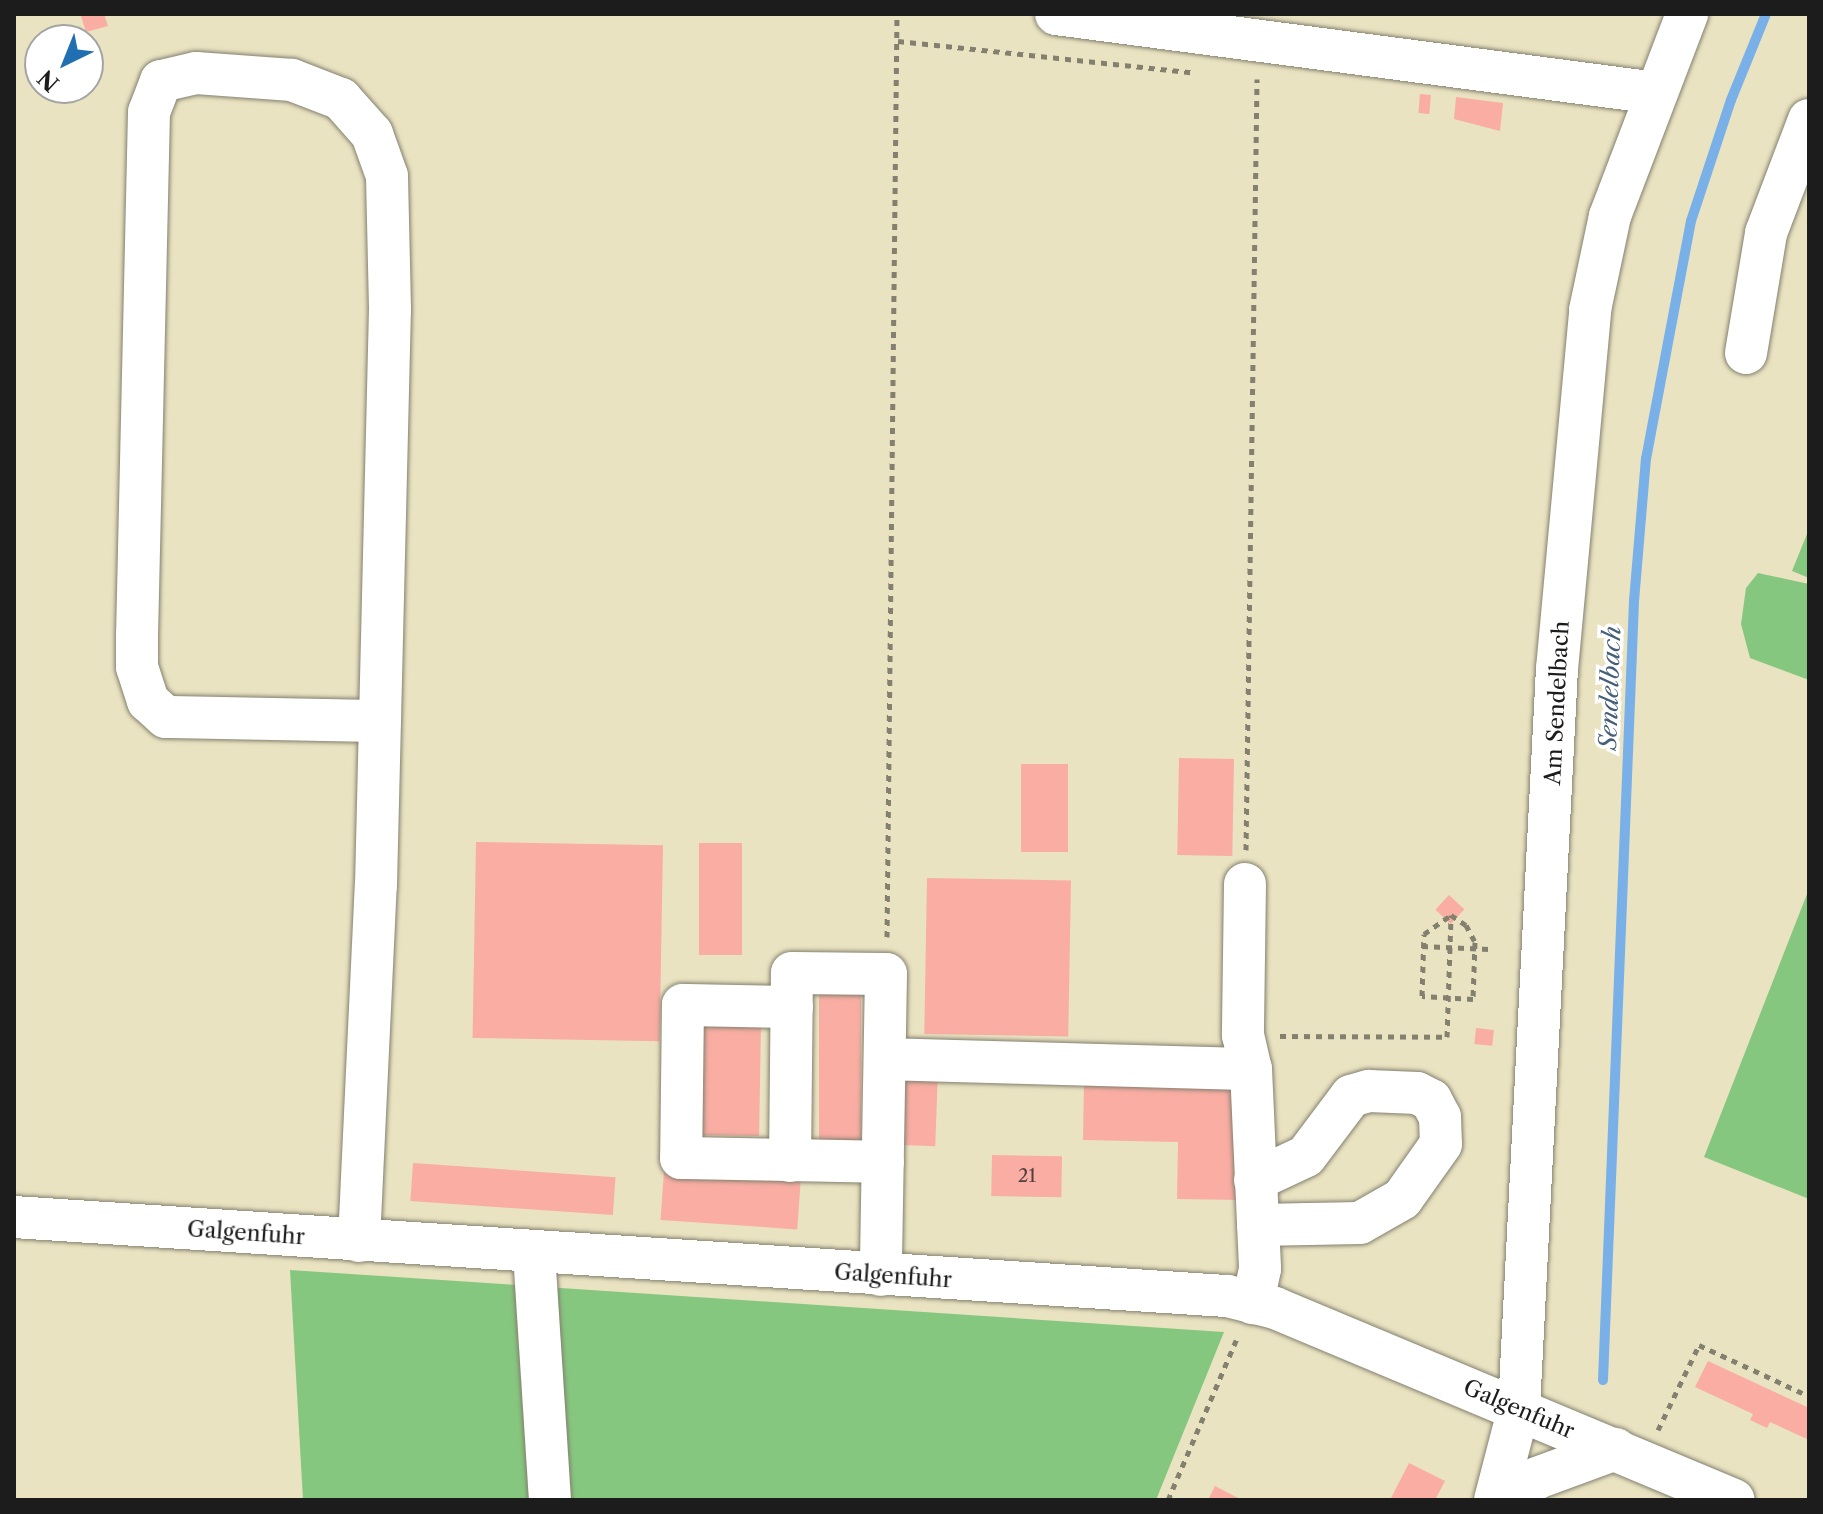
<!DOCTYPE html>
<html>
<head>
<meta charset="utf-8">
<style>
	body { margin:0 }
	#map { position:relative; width:1823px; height:1514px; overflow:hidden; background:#eae3c2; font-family:"Libre Caslon Text",serif }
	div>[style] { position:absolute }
	.green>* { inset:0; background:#86c77f }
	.stream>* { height:10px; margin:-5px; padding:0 5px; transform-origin:5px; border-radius:5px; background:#79b0e8 }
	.building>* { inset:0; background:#f9ada3; transform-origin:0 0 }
	.path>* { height:5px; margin-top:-2.5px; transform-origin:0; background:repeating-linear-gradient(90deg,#83806f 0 6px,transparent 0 12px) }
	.roads { filter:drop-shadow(0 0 2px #83806f) drop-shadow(0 0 2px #83806f) }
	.minor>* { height:42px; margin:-21px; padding:0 21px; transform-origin:21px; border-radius:21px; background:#fff }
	span { translate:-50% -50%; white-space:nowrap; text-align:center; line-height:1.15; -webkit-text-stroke:7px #fff; paint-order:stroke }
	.number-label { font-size:18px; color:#53403e }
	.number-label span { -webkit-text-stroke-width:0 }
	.street-label { font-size:22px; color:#1c1c1c }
	.water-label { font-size:24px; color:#465f78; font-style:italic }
	.frame { position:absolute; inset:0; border:16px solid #1c1c1c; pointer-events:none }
	.north { position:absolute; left:24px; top:24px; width:80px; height:80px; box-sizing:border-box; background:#fff; border:2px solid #a4a4a4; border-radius:50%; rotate:223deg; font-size:22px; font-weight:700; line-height:32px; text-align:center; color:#1c1c1c }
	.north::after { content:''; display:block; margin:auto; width:28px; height:36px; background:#1f6fb2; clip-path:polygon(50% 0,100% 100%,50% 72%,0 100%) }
</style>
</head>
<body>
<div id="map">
	<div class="green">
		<div style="clip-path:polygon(1809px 529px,1809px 578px,1792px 571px)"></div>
		<div style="clip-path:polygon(1758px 573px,1809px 584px,1809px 680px,1750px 658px,1741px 624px,1746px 588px)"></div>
		<div style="clip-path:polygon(1809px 889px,1809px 1199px,1704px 1157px)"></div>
		<div style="clip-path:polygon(290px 1270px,1224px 1332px,1156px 1500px,303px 1500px)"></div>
	</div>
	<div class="stream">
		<div style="left:1603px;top:1380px;width:780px;rotate:-87.72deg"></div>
		<div style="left:1634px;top:601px;width:143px;rotate:-85.2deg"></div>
		<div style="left:1646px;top:459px;width:242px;rotate:-79.3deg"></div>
		<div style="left:1691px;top:221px;width:127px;rotate:-71.7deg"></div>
		<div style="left:1731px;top:100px;width:93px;rotate:-67.9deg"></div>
	</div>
	<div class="building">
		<div style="clip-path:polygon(88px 14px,104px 14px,108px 26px,86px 32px,81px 16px)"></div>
		<div style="left:1420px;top:94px;width:11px;height:19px;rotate:5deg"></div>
		<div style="clip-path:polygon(1456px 97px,1503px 103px,1500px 131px,1454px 119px)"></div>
		<div style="left:1179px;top:758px;width:55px;height:97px;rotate:1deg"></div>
		<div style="left:1021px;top:764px;width:47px;height:88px"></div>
		<div style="left:476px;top:842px;width:187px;height:196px;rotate:1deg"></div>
		<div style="left:699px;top:843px;width:43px;height:112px"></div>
		<div style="left:927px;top:878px;width:144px;height:156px;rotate:1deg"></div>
		<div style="left:1449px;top:895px;width:21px;height:20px;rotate:43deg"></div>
		<div style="left:819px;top:994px;width:42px;height:146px"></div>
		<div style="left:702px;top:1024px;width:59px;height:111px;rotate:1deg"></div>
		<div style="left:1476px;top:1028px;width:18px;height:16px;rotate:6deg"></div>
		<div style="left:904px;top:1067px;width:34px;height:78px;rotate:2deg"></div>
		<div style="clip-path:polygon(1084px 1082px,1242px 1085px,1241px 1200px,1177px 1199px,1178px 1142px,1083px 1140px)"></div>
		<div style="left:992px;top:1155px;width:70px;height:41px;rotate:1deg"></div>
		<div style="left:413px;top:1163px;width:203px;height:38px;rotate:4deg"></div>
		<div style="left:664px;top:1171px;width:137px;height:49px;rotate:4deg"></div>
		<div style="clip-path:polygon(1708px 1361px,1809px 1408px,1809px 1440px,1770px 1422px,1767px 1428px,1750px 1420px,1753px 1414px,1695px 1387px)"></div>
		<div style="clip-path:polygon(1409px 1463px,1445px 1481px,1435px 1500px,1390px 1500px)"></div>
		<div style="clip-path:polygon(1215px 1486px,1242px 1500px,1208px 1500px)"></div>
	</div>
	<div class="path">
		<div style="left:898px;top:41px;width:299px;rotate:6.1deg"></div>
		<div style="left:1246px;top:850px;width:771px;rotate:-89.18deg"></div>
		<div style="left:1451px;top:915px;width:18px;rotate:34deg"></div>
		<div style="left:1466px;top:925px;width:19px;rotate:62deg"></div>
		<div style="left:1475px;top:942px;width:57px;rotate:92deg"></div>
		<div style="left:1473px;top:999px;width:51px;rotate:-176.6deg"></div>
		<div style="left:1422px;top:996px;width:62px;rotate:-88.2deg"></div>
		<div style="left:1424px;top:934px;width:33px;rotate:-35deg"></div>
		<div style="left:887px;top:937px;width:923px;rotate:-89.38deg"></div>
		<div style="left:1422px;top:946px;width:67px;rotate:2.6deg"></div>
		<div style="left:1280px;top:1036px;width:167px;rotate:0.3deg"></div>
		<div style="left:1447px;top:1037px;width:122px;rotate:-88.1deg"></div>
		<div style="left:1658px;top:1430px;width:94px;rotate:-64.2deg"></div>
		<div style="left:1699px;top:1345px;width:121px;rotate:24.9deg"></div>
		<div style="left:1168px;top:1500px;width:178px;rotate:-66.9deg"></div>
	</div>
	<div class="roads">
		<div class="minor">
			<div style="left:1056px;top:14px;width:605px;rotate:7.5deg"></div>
			<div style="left:1746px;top:353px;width:122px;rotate:-80.5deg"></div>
			<div style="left:1766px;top:233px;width:121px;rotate:-69.2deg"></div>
			<div style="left:1245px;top:884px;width:151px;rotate:90.8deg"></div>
			<div style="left:1243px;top:1035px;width:35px;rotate:77deg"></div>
			<div style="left:792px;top:1007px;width:109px;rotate:-178.9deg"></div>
			<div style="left:683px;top:1005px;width:153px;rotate:90.7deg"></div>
			<div style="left:681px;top:1158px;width:202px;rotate:1.1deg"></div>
			<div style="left:885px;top:1059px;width:366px;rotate:1.6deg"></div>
			<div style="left:1251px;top:1069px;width:200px;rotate:87.4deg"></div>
			<div style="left:1260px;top:1269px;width:35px;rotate:102deg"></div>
			<div style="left:790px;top:1161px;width:188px;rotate:-89.4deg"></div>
			<div style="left:792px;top:973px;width:94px;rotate:0.6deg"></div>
			<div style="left:886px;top:974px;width:301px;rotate:91deg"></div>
			<div style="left:1255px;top:1180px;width:56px;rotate:-25.2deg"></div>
			<div style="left:1306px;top:1156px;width:75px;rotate:-53.1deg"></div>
			<div style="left:1351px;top:1096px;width:19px;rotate:-16deg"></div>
			<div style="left:1369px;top:1091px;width:48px;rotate:2.4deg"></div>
			<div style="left:1417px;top:1093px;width:16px;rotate:27deg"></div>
			<div style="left:1431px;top:1100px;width:19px;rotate:62deg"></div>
			<div style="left:1440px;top:1117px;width:27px;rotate:88deg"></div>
			<div style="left:1441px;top:1144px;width:67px;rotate:125.3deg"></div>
			<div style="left:1402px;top:1199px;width:48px;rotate:150.3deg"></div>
			<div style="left:1360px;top:1223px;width:102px;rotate:178.9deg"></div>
			<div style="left:14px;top:1217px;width:1216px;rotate:3.73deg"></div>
			<div style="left:1227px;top:1296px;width:49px;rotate:14deg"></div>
			<div style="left:1275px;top:1308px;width:497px;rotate:22.7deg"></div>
			<div style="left:359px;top:1241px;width:356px;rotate:-87.3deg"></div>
			<div style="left:376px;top:885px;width:576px;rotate:-88.61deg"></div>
			<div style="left:390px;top:309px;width:133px;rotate:-91.3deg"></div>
			<div style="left:387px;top:176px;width:45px;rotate:-109.7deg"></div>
			<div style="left:372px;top:134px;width:47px;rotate:-131.5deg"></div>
			<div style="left:341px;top:99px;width:53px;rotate:-158.8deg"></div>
			<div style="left:292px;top:80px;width:96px;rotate:-175.8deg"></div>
			<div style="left:196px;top:73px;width:36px;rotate:167deg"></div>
			<div style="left:161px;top:81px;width:33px;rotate:111deg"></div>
			<div style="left:149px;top:112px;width:523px;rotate:91.31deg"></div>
			<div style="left:137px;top:635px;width:32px;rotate:90deg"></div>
			<div style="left:137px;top:667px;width:36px;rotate:72deg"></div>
			<div style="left:148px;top:701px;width:24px;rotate:42deg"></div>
			<div style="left:166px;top:717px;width:214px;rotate:1.1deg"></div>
			<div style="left:534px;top:1253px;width:248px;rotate:86.3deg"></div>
			<div style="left:1495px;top:1500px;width:95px;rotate:-75.4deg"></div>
			<div style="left:1519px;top:1408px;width:740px;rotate:-87.06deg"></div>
			<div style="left:1557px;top:669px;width:361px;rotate:-84.7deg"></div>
			<div style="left:1590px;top:310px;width:96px;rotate:-78deg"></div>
			<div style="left:1610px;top:216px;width:216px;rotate:-69.1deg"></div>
			<div style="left:1508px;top:1500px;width:36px;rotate:-37deg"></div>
			<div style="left:1537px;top:1478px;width:84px;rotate:-20.2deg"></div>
		</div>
	</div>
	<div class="number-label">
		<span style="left:1027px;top:1176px">21</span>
	</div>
	<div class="street-label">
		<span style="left:1557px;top:703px;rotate:-87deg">Am Sendelbach</span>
		<span style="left:246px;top:1233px;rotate:4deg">Galgenfuhr</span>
		<span style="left:893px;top:1276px;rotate:4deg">Galgenfuhr</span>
		<span style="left:1519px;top:1409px;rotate:23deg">Galgenfuhr</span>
	</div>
	<div class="water-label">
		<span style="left:1610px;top:688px;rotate:-88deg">Sendelbach</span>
	</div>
	<div class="frame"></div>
	<div class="north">N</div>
</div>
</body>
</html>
